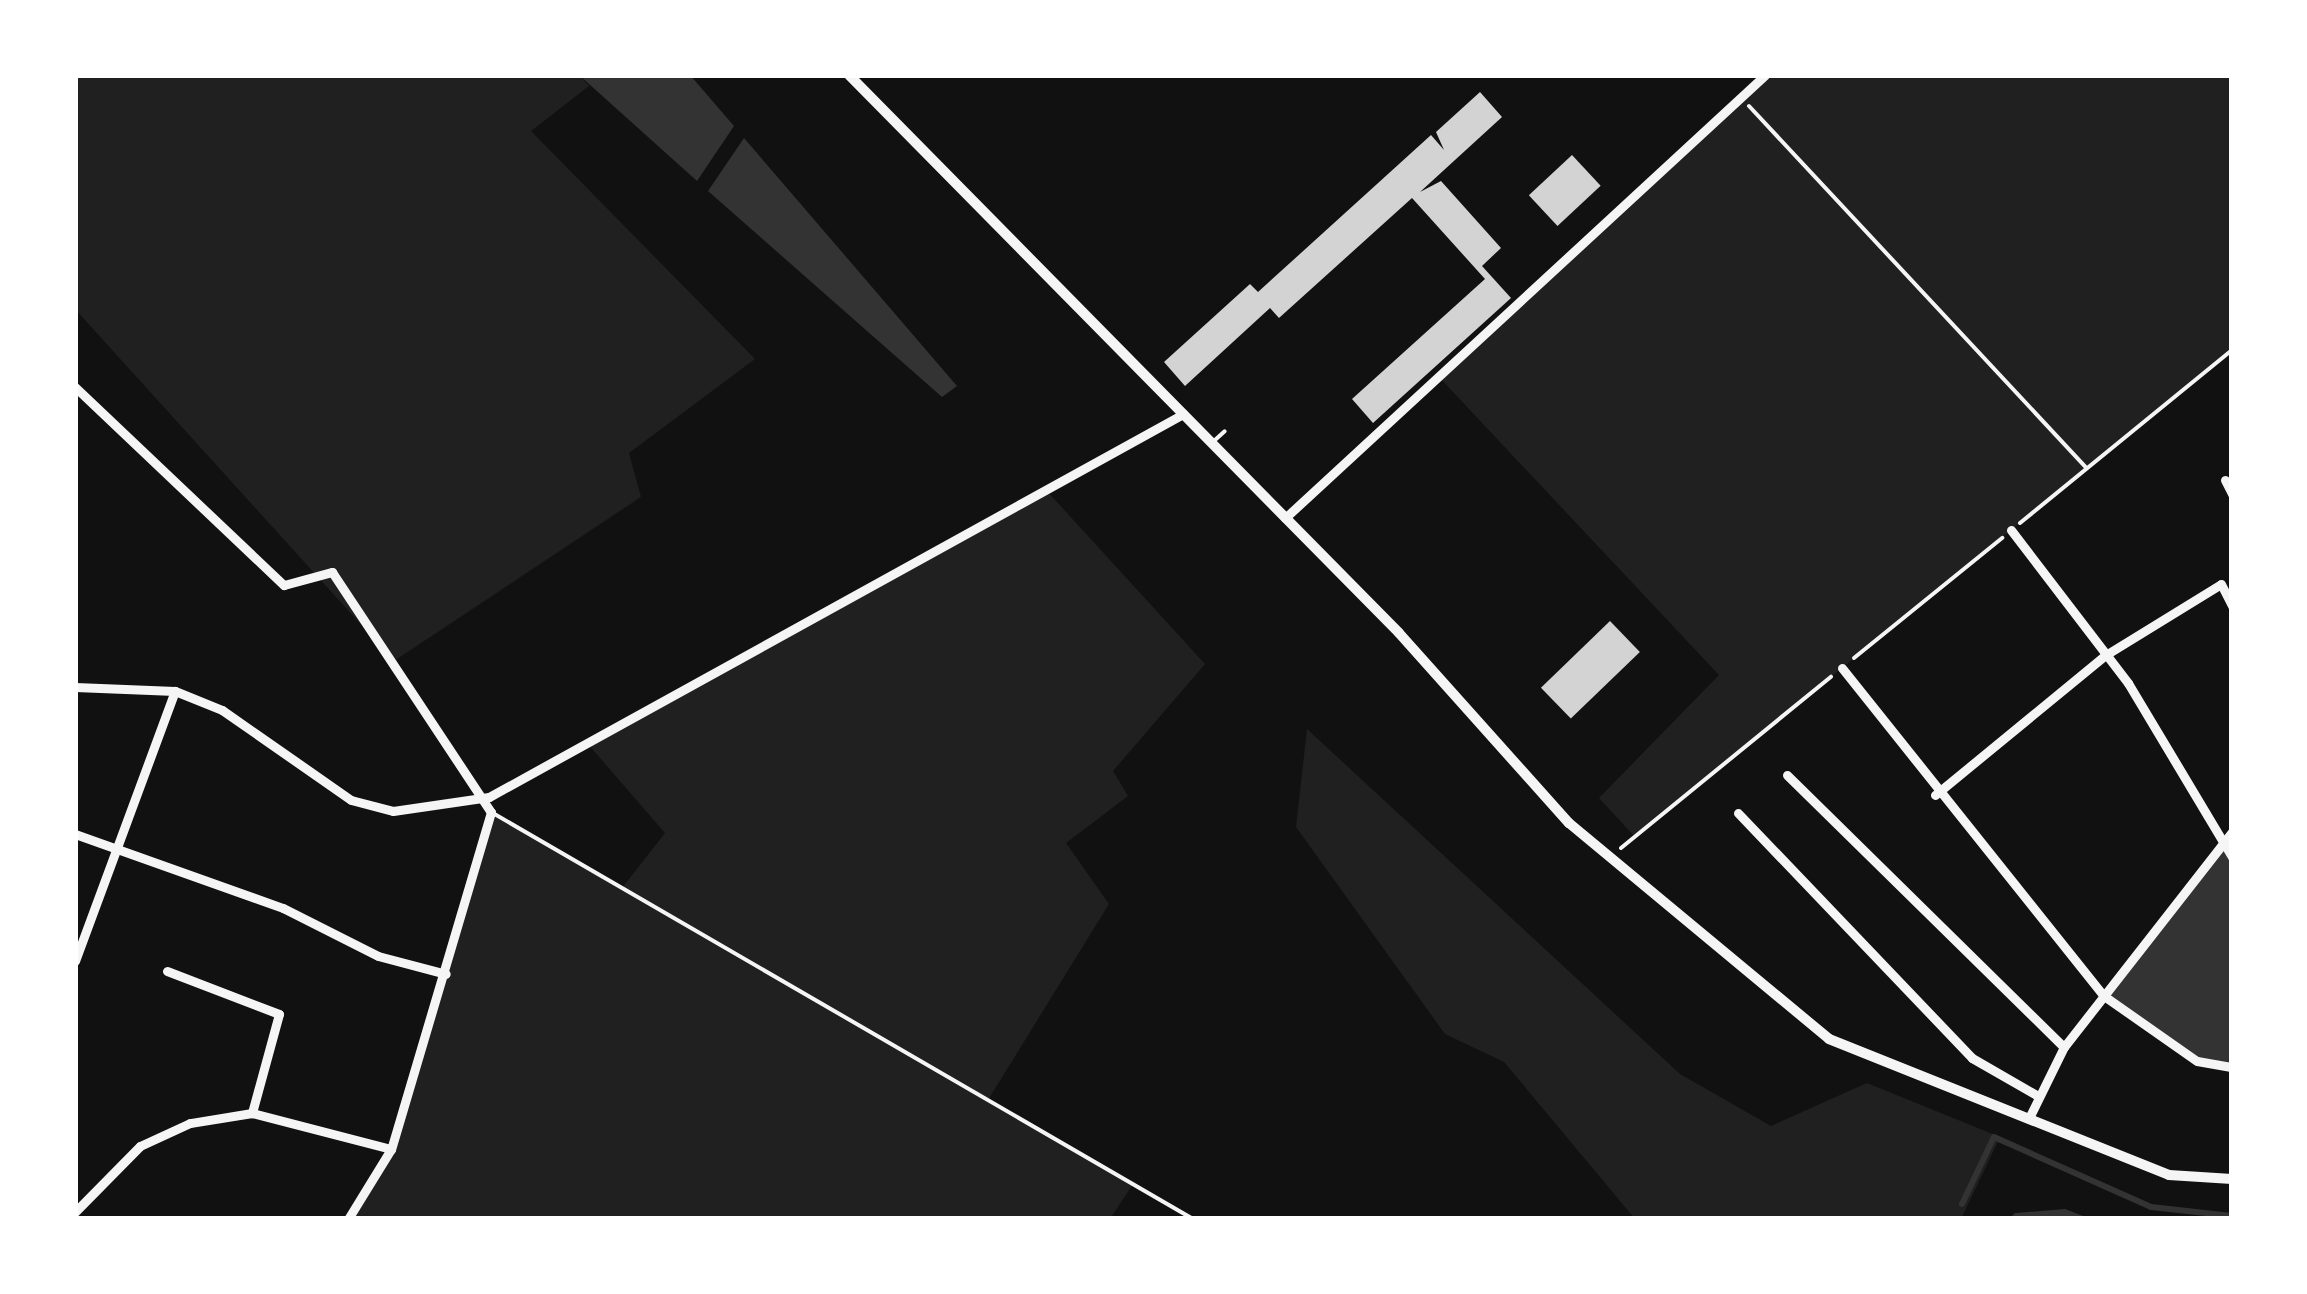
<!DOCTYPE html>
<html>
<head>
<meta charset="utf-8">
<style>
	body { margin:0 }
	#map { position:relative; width:2307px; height:1294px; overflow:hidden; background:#111; font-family:"Varela Round",sans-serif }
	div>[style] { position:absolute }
	.green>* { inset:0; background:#202020 }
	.water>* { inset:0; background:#333 }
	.stream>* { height:6px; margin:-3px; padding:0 3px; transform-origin:3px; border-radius:3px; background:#333 }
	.building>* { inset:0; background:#d3d3d3; transform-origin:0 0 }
	.path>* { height:4px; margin:-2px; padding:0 2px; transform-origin:2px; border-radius:2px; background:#f5f5f5 }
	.service>* { height:4px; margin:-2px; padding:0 2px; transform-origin:2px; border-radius:2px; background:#f5f5f5 }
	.minor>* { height:9px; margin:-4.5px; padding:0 4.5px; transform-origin:4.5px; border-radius:4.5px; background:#f5f5f5 }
	.tertiary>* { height:10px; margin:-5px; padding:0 5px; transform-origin:5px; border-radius:5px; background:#f5f5f5 }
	span { translate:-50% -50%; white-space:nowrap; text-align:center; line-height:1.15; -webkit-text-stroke:9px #fff; paint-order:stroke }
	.frame { position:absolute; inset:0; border:78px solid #fff; pointer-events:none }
</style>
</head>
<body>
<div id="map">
	<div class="green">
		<div style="clip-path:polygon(75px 75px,579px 75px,589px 86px,531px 131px,755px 359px,629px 453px,641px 497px,394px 661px,75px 309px)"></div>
		<div style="clip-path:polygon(1766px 75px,2232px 75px,2232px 350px,1635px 837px,1599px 798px,1719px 675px,1438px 376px)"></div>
		<div style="clip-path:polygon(1046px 490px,1205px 664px,1113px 771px,1128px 796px,1066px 843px,1109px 904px,988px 1100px,1133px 1184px,1110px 1219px,348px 1219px,391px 1149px,491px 812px,622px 888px,665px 833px,587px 743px)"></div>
		<div style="clip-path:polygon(1307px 729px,1680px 1074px,1771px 1126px,1867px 1083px,2000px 1137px,1961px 1219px,1635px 1219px,1504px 1062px,1445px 1034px,1296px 827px)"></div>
	</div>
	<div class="water">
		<div style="clip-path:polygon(579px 75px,690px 75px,734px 126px,697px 181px)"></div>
		<div style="clip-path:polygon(744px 138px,957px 386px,942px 397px,708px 191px)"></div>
		<div style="clip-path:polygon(2219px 844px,2232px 857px,2232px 1067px,2196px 1061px,2104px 996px)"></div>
		<div style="clip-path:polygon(2065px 1209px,2091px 1219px,2009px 1219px,2015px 1213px)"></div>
	</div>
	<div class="stream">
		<div style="left:1962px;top:1204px;width:74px;rotate:-64.5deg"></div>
		<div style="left:1994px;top:1137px;width:172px;rotate:24deg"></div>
		<div style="left:2151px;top:1207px;width:81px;rotate:6.3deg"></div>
	</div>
	<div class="building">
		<div style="clip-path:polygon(1480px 92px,1502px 117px,1420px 192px,1441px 181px,1501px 248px,1482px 266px,1511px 298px,1373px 423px,1352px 399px,1485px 279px,1412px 198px,1279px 318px,1270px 308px,1185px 386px,1164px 362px,1250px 284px,1258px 292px,1431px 135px,1444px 150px,1436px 132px)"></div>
		<div style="left:1572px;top:155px;width:42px;height:59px;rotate:47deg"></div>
		<div style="left:1610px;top:621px;width:43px;height:96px;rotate:46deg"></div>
	</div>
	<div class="path">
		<div style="left:1749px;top:106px;width:495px;rotate:47deg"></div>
		<div style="left:2020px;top:523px;width:274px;rotate:-39.2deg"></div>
		<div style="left:1854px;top:658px;width:191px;rotate:-39deg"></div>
		<div style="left:1621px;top:848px;width:271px;rotate:-39.2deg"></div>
	</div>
	<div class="service">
		<div style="left:1215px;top:440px;width:13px;rotate:-42deg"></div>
		<div style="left:491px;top:812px;width:811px;rotate:30.1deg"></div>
	</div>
	<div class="minor">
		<div style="left:75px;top:387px;width:288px;rotate:43.5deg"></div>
		<div style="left:284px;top:585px;width:50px;rotate:-15.2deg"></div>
		<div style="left:332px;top:572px;width:288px;rotate:56.5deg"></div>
		<div style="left:491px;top:812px;width:352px;rotate:106.5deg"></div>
		<div style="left:391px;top:1149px;width:144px;rotate:-165.5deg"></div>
		<div style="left:252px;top:1113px;width:63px;rotate:170.8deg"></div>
		<div style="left:190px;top:1123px;width:55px;rotate:155.3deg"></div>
		<div style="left:140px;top:1146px;width:93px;rotate:134.6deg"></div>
		<div style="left:2225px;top:480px;width:16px;rotate:63deg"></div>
		<div style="left:1285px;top:518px;width:653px;rotate:-42.7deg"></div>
		<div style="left:2011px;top:530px;width:193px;rotate:52.6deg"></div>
		<div style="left:2128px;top:683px;width:203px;rotate:59.1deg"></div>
		<div style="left:1842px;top:668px;width:420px;rotate:51.4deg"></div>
		<div style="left:2104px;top:996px;width:113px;rotate:35deg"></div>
		<div style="left:2197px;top:1061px;width:36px;rotate:10deg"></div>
		<div style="left:75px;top:687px;width:100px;rotate:2.3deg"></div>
		<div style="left:175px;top:691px;width:51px;rotate:22deg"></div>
		<div style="left:222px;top:710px;width:157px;rotate:34.9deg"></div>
		<div style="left:351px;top:800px;width:43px;rotate:14.7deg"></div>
		<div style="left:393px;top:811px;width:97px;rotate:-8.3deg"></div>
		<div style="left:489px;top:797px;width:793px;rotate:-28.89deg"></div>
		<div style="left:1787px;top:775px;width:388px;rotate:44.5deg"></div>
		<div style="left:1935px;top:795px;width:219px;rotate:-39.4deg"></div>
		<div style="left:2104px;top:656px;width:137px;rotate:-31.6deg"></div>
		<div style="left:2221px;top:584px;width:25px;rotate:63deg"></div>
		<div style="left:1738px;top:813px;width:339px;rotate:46.3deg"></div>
		<div style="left:1972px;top:1058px;width:76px;rotate:29.9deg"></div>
		<div style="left:75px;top:834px;width:221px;rotate:19.6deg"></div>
		<div style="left:283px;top:908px;width:106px;rotate:26.8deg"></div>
		<div style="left:378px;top:956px;width:70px;rotate:14.8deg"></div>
		<div style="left:75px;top:961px;width:288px;rotate:-69.7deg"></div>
		<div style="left:167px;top:971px;width:120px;rotate:21deg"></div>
		<div style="left:279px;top:1014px;width:103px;rotate:105.3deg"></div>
		<div style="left:2029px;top:1118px;width:79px;rotate:-63.8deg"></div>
		<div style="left:2064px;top:1047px;width:273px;rotate:-52deg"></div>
		<div style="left:348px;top:1219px;width:82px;rotate:-58.4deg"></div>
	</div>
	<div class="tertiary">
		<div style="left:849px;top:75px;width:783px;rotate:45.41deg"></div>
		<div style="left:1399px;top:633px;width:255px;rotate:48.2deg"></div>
		<div style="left:1569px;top:823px;width:338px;rotate:39.7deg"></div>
		<div style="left:1829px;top:1039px;width:366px;rotate:21.8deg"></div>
		<div style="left:2169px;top:1175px;width:63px;rotate:3.6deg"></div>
	</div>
	<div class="frame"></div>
</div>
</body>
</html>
